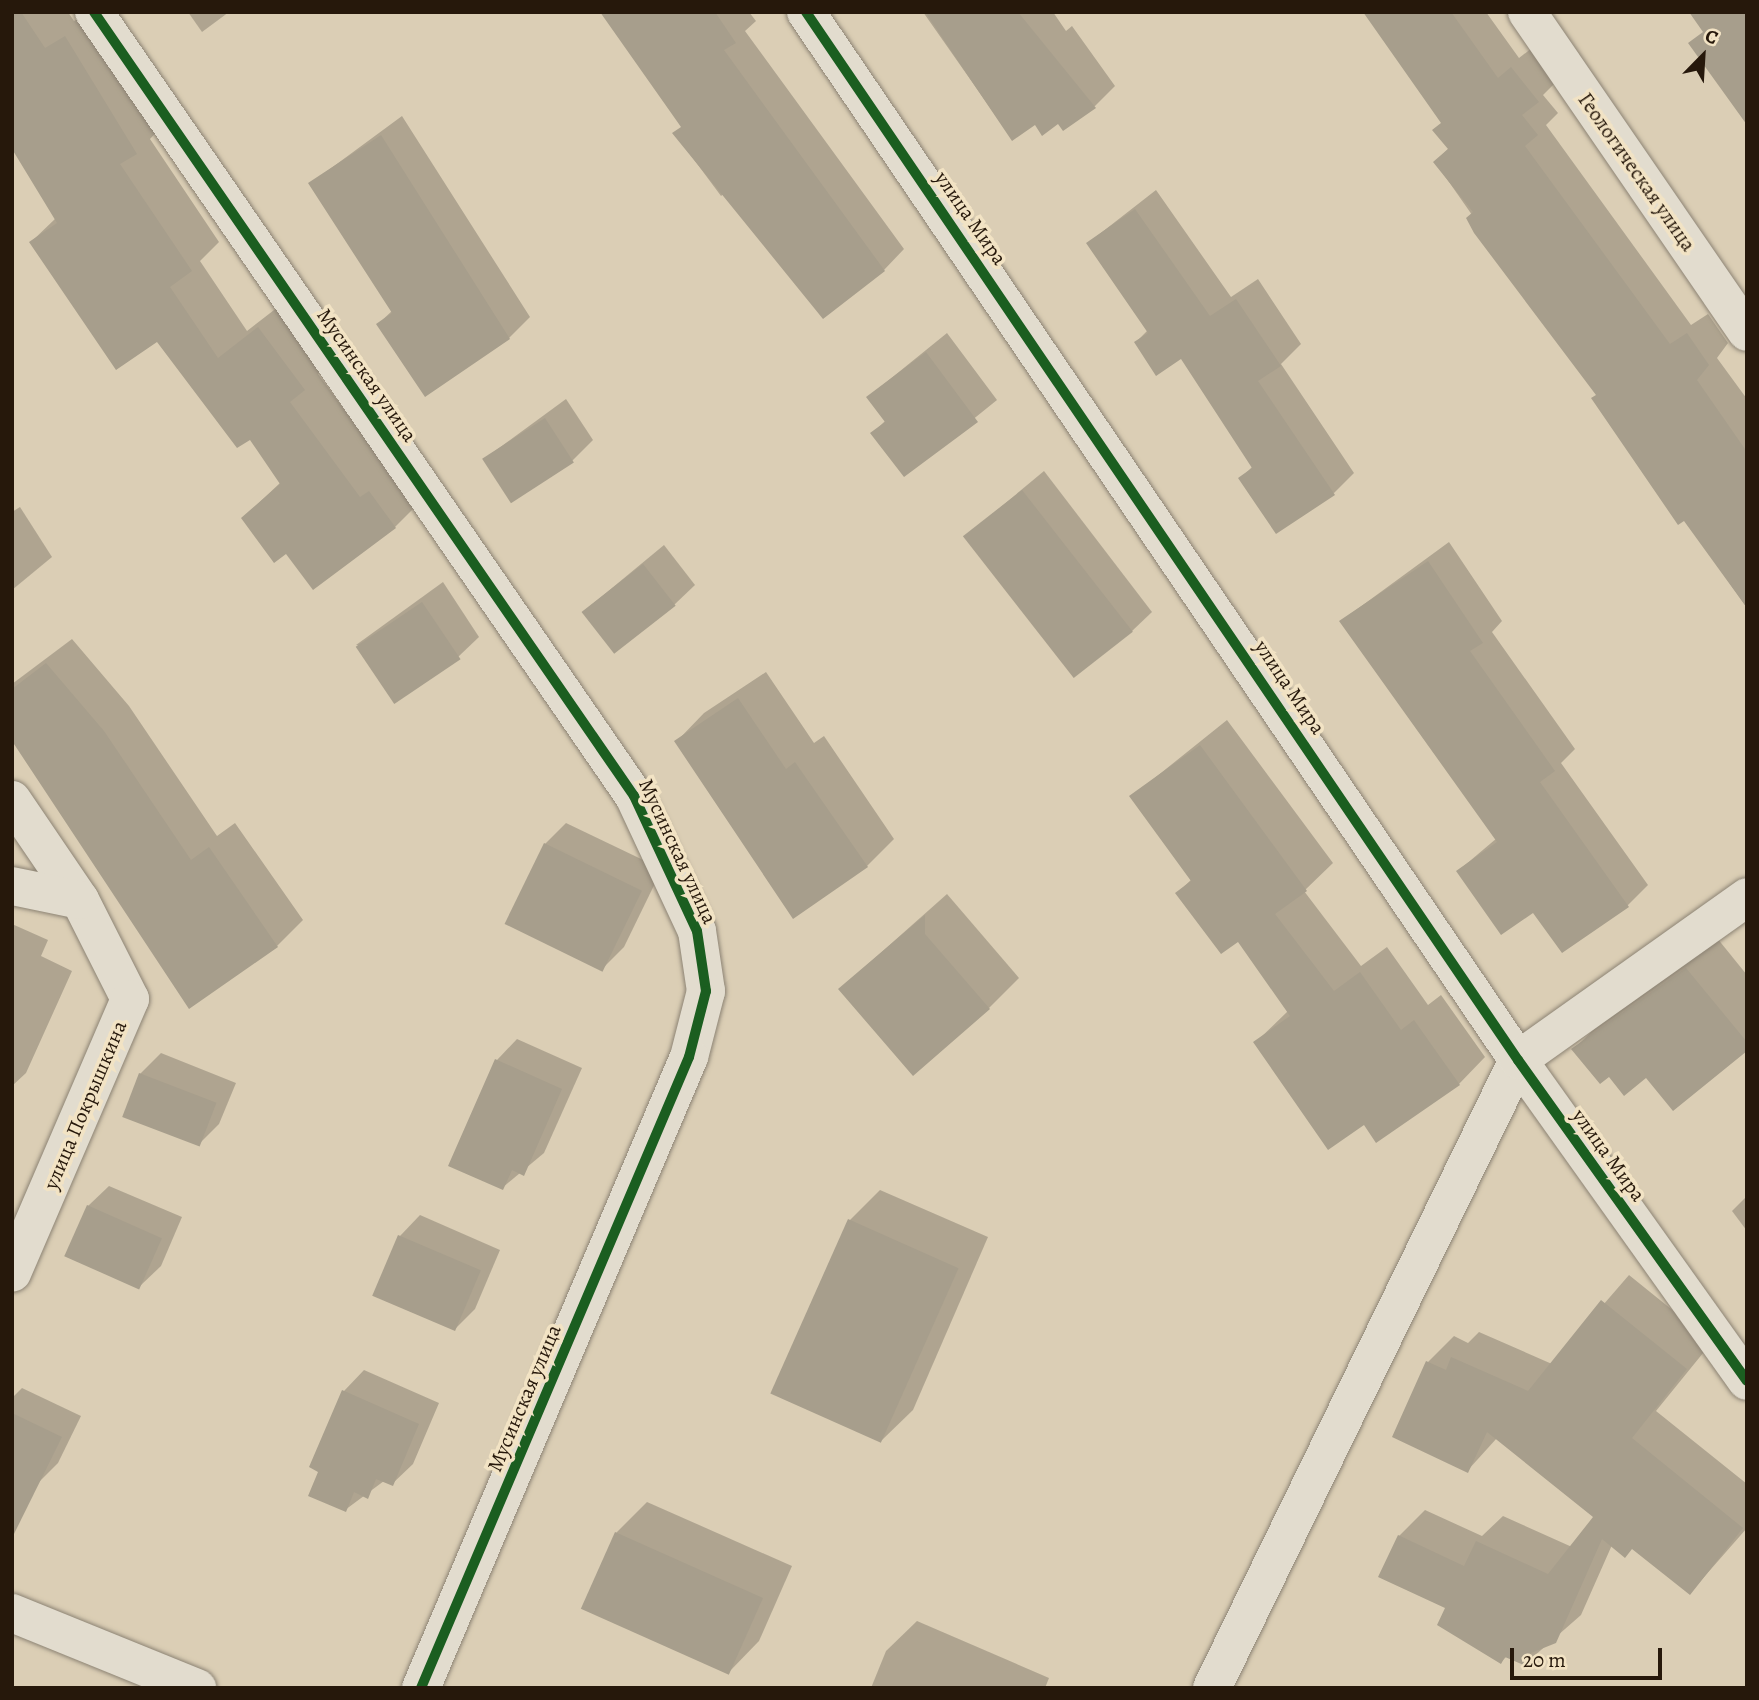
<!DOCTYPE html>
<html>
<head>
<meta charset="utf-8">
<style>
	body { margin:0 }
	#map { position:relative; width:1759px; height:1700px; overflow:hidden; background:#dbceb5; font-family:Alegreya,serif }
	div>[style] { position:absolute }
	.shadow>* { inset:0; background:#0003 }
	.building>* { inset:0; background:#a79e8c; transform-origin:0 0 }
	.roads { filter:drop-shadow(0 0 2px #8c8374) drop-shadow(0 0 2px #8c8374) }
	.street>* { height:38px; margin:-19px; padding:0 19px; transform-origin:19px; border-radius:19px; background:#e2dcce }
	.cycleway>* { height:10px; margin:-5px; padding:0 5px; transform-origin:5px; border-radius:5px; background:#1b5e20 }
	span { translate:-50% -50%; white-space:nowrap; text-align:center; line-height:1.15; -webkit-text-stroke:7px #f2e3c4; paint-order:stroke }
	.street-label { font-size:21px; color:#26180b }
	.frame { position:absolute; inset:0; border:14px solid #26180b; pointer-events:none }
	.north { position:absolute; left:1668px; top:21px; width:70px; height:70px; -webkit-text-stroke:5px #f2e3c4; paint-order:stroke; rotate:24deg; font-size:19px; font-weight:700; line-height:28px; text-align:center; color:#26180b }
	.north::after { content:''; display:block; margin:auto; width:24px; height:32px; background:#26180b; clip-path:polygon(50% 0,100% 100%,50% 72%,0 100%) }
	.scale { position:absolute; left:1510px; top:1648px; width:152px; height:32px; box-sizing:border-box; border:4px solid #26180b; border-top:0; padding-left:9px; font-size:21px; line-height:24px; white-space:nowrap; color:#26180b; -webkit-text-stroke:5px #f2e3c4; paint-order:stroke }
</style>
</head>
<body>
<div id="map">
	<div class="shadow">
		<div style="clip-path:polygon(12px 12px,68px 12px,74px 21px,89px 12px,164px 124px,150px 139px,219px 242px,200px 261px,247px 331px,287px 300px,333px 360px,318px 374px,389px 470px,423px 499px,395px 527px,287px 552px,243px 518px,281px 482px,250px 438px,157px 340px,31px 242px,56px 218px)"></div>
		<div style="clip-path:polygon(188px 12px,229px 12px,202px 32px)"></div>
		<div style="clip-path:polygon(602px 12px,749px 12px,756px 21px,745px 31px,904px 249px,884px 270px,727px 191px,721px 196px,675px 134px,683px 126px)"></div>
		<div style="clip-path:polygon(923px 12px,1053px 12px,1066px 31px,1072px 26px,1115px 86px,1095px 106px,1058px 122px,1035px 122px,1012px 139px)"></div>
		<div style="clip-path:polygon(1365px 12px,1486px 12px,1519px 58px,1532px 48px,1558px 80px,1543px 95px,1558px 113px,1546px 125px,1691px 325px,1708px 314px,1728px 343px,1717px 358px,1747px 399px,1747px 608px,1435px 162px,1449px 148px,1443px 122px)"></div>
		<div style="clip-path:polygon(402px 116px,530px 317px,509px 338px,378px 324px,393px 310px,311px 183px)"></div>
		<div style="clip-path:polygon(1156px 190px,1231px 297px,1258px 279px,1301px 344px,1281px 364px,1354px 473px,1334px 493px,1241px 478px,1253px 466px,1181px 356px,1136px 342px,1148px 330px,1088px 243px)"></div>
		<div style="clip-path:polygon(947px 333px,997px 400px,904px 475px,873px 433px,886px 420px,868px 397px)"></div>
		<div style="clip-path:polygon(566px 399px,593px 440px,572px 461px,484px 459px)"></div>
		<div style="clip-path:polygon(1044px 471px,1152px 612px,1131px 632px,966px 536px)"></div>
		<div style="clip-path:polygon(20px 507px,52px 557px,12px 590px,12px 512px)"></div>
		<div style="clip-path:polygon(1449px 542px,1502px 621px,1492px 632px,1575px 749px,1561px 763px,1648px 885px,1627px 906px,1534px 910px,1458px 871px,1497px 838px,1341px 621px)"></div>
		<div style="clip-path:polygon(664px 545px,695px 585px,674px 605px,583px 612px)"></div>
		<div style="clip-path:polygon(443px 582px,479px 637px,458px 657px,356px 645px)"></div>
		<div style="clip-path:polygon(72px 639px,129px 706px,217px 836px,235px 823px,303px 920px,277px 946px,12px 742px,12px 684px)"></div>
		<div style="clip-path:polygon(766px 672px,814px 743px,824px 736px,894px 839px,867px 866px,677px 741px,704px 713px)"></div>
		<div style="clip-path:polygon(1227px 720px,1333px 863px,1304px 891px,1361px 966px,1387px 947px,1428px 1005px,1441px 995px,1485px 1057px,1459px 1084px,1364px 1123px,1255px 1043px,1288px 1011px,1238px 940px,1177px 893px,1192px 879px,1131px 797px)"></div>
		<div style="clip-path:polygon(566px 823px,662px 869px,624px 947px,603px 968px,545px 844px)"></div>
		<div style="clip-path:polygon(947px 894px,1019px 978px,989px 1008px,840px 989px)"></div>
		<div style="clip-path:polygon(12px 924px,48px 940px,41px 956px,72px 971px,26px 1073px,12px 1086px)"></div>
		<div style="clip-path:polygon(1717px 938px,1747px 975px,1747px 1049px,1646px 1076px,1609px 1075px,1574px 1049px,1604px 1019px)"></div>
		<div style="clip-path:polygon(517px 1039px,582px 1068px,544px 1153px,502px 1188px,450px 1165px,497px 1060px)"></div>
		<div style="clip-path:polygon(161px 1053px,236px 1083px,219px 1124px,198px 1145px,140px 1074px)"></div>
		<div style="clip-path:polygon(109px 1186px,182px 1217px,161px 1266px,140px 1286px,88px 1206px)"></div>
		<div style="clip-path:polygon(880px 1190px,988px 1237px,913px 1410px,882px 1440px,850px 1220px)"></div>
		<div style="clip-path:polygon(1747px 1196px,1747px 1231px,1732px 1211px)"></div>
		<div style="clip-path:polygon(420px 1215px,500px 1250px,475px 1309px,454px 1330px,400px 1236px)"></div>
		<div style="clip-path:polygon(1629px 1275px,1712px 1342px,1656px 1411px,1747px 1484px,1747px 1528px,1690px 1593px,1633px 1547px,1612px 1545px,1581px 1615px,1525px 1664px,1507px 1656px,1501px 1662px,1447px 1607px,1399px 1536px,1425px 1510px,1482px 1536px,1503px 1516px,1572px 1547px,1596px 1517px,1497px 1438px,1468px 1470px,1428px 1362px,1454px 1336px,1468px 1343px,1479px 1332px,1552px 1364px)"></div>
		<div style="clip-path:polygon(364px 1370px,439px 1403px,413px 1464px,392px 1484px,384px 1481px,345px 1510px,320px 1471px,344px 1391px)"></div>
		<div style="clip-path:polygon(22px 1388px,81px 1416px,58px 1463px,37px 1484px,12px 1472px,12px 1398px)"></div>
		<div style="clip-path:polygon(647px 1502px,792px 1566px,759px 1641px,729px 1672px,616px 1533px)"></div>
		<div style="clip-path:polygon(917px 1621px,1049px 1678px,1045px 1688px,871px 1688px,886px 1651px)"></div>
	</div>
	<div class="building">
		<div style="clip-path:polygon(12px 12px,21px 12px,45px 48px,65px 36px,137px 154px,120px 164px,192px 271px,170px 287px,218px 358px,258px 327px,305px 390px,290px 402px,360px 497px,369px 491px,396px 528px,313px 590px,286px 554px,274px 563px,241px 518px,280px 484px,250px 440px,237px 448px,157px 342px,116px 370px,29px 242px,57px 223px,12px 149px)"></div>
		<div style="clip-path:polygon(600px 12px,715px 12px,736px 43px,724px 50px,885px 271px,823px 319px,672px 133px,681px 127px)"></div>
		<div style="clip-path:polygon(925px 12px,1018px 12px,1096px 108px,1063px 131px,1058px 124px,1042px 136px,1035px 125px,1012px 141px)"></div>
		<div style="clip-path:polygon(1363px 12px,1451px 12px,1498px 78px,1511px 67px,1539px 102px,1522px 115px,1538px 135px,1525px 146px,1670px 344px,1687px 333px,1709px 365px,1697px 380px,1747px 452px,1747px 608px,1684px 521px,1678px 525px,1591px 398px,1596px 395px,1474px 233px,1466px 218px,1473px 212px,1433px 162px,1448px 149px,1432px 130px,1441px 123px)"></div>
		<div style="clip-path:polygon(1689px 12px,1747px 12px,1747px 125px,1688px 43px,1703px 32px)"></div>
		<div style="clip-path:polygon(381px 135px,510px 339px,425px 397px,376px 324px,392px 313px,308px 183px)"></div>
		<div style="clip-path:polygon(1135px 209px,1210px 316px,1236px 299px,1281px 366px,1258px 381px,1335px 495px,1276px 534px,1238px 478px,1252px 468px,1181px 359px,1156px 376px,1134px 342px,1148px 333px,1086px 243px)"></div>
		<div style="clip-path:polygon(926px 352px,978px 422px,904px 477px,870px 433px,885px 422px,866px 397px)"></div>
		<div style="left:545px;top:418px;width:53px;height:75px;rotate:57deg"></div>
		<div style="left:1022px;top:490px;width:180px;height:75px;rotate:52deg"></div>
		<div style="clip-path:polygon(1428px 561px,1483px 643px,1470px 651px,1555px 771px,1540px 782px,1629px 907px,1562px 953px,1533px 913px,1501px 935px,1456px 871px,1497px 842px,1339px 621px)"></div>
		<div style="left:643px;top:564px;width:53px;height:78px;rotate:52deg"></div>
		<div style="left:422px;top:602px;width:69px;height:80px;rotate:56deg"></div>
		<div style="clip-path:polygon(46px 663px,104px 731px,191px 860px,209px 847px,278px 947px,189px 1009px,12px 741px,12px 689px)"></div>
		<div style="clip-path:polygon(738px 698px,786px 769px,795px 762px,868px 867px,793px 919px,674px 741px)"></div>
		<div style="clip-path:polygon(1200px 745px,1307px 891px,1275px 914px,1334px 991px,1360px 972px,1401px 1030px,1414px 1020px,1460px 1085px,1376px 1143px,1364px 1125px,1328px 1150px,1253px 1042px,1290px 1016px,1238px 942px,1221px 954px,1175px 893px,1191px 881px,1129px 796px)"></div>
		<div style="left:544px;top:843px;width:109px;height:90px;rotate:26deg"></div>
		<div style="clip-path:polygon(925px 915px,925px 934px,990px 1009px,913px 1076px,838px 989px)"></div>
		<div style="clip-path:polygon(1686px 968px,1747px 1042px,1747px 1051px,1673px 1111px,1646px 1078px,1624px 1096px,1609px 1077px,1600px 1084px,1571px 1049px)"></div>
		<div style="clip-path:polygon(495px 1059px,562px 1089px,524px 1176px,512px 1170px,503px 1190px,448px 1166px)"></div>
		<div style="left:139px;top:1073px;width:83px;height:47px;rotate:21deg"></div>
		<div style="left:87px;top:1205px;width:82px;height:56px;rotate:24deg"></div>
		<div style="left:848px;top:1219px;width:121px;height:191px;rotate:24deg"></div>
		<div style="left:398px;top:1235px;width:90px;height:66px;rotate:23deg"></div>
		<div style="clip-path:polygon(1601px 1300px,1687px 1369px,1632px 1438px,1743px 1528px,1690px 1595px,1632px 1549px,1625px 1558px,1602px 1539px,1556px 1643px,1531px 1653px,1526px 1666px,1505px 1657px,1501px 1664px,1437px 1625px,1445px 1608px,1378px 1577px,1398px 1535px,1464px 1566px,1476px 1541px,1548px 1574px,1593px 1517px,1487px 1432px,1468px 1473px,1392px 1437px,1426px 1361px,1446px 1370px,1451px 1357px,1528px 1391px)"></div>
		<div style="clip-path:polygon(342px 1390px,419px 1424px,393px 1486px,376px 1479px,368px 1499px,354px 1492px,346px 1512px,308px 1496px,318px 1472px,309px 1467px)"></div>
		<div style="clip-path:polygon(12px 1413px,62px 1437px,12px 1538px)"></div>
		<div style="left:615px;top:1532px;width:162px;height:84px;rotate:24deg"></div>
	</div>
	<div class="roads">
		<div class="street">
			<div style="left:94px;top:12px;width:952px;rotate:55.44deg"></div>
			<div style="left:634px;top:796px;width:149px;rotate:65deg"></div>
			<div style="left:697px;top:931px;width:61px;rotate:81.5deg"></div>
			<div style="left:706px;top:991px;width:68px;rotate:104.4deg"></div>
			<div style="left:689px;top:1057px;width:686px;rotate:113.01deg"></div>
			<div style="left:806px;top:12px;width:1267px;rotate:55.81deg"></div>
			<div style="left:1518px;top:1060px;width:394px;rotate:54.5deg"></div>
			<div style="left:1527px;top:12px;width:388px;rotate:55.5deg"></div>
			<div style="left:12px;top:800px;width:121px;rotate:55.8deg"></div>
			<div style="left:80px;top:900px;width:111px;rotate:63.2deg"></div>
			<div style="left:130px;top:999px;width:298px;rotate:113.3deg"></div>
			<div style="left:12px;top:886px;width:69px;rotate:11.6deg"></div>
			<div style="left:12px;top:1613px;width:200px;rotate:22.1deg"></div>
			<div style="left:1212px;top:1688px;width:699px;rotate:-64.02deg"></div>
			<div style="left:1518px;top:1060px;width:281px;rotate:-35.4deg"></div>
		</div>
	</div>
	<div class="cycleway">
		<div style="left:94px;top:12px;width:952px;rotate:55.44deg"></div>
		<div style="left:634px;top:796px;width:149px;rotate:65deg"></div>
		<div style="left:697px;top:931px;width:61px;rotate:81.5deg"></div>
		<div style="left:706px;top:991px;width:68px;rotate:104.4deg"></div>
		<div style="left:689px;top:1057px;width:686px;rotate:113.01deg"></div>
		<div style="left:806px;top:12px;width:1267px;rotate:55.81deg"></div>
		<div style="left:1518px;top:1060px;width:394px;rotate:54.5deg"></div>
	</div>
	<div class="street-label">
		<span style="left:1637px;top:172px;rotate:55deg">Геологическая улица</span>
		<span style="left:971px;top:218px;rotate:55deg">улица Мира</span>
		<span style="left:367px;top:375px;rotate:55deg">Мусинская улица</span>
		<span style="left:1290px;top:687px;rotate:56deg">улица Мира</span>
		<span style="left:678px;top:851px;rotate:65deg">Мусинская улица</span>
		<span style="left:85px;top:1105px;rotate:-67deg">улица Покрышкина</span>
		<span style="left:1609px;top:1155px;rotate:54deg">улица Мира</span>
		<span style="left:524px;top:1398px;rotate:-67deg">Мусинская улица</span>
	</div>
	<div class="frame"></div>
	<div class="north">С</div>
	<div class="scale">20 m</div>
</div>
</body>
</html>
